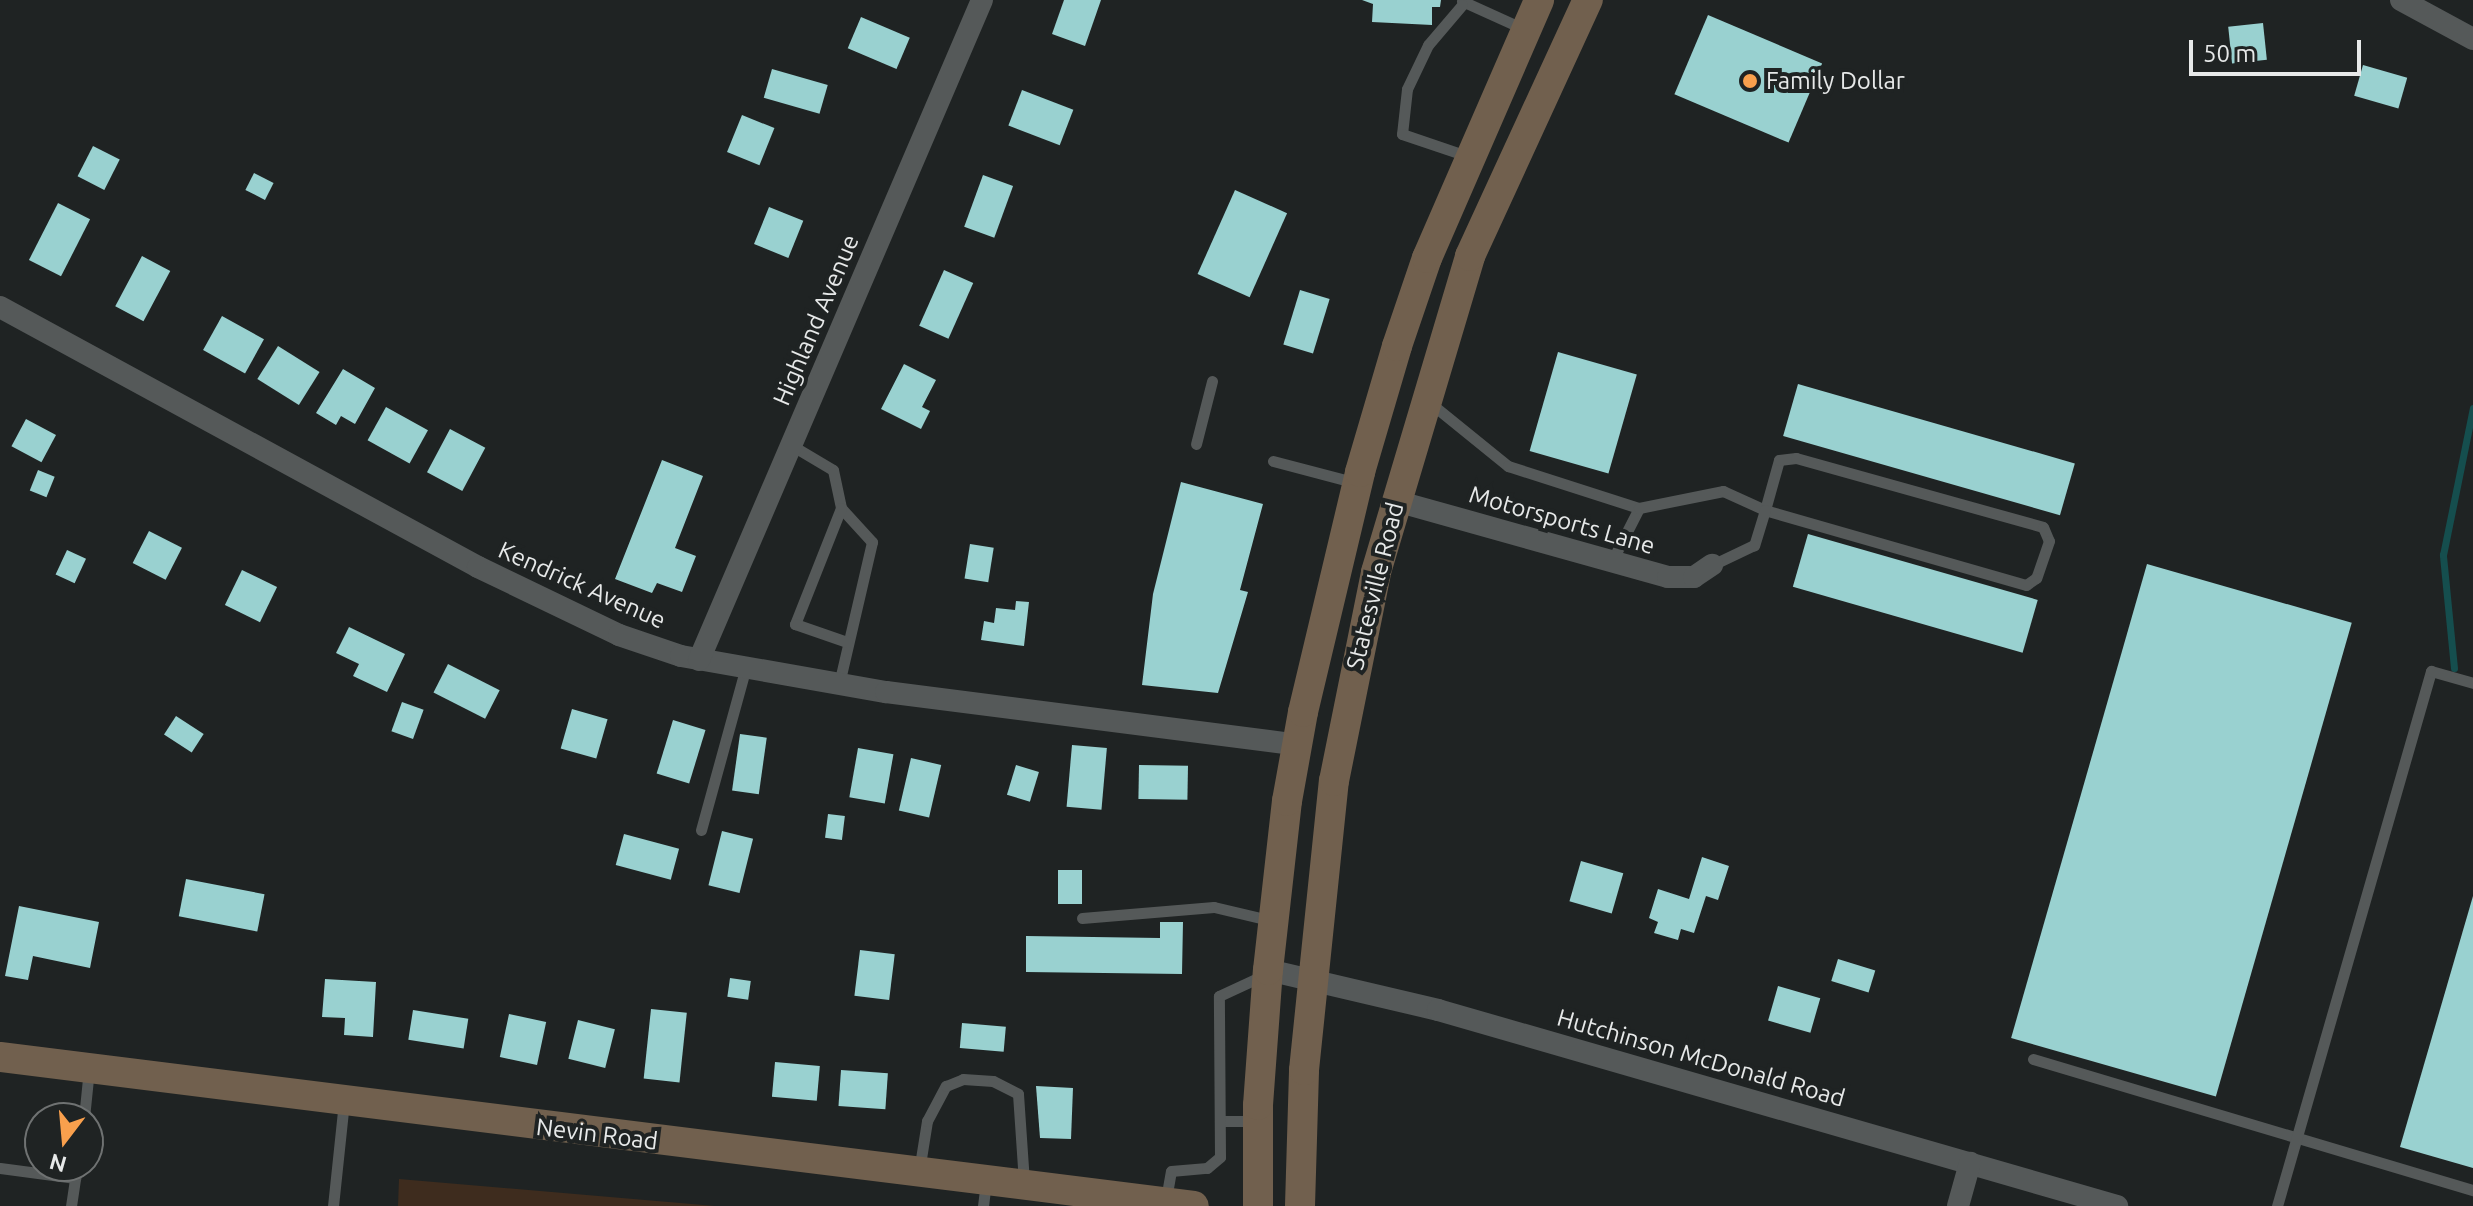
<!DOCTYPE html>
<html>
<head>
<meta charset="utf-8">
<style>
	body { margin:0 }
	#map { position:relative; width:2473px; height:1206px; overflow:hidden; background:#1f2323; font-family:Ubuntu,sans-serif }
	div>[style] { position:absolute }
	.green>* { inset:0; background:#3e2c1e }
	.stream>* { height:7px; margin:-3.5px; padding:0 3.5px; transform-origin:3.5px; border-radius:3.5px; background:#154e4e }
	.building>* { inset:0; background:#99d1d0; transform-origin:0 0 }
	.lane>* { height:11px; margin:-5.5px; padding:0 5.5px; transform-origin:5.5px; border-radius:5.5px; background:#555959 }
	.street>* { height:22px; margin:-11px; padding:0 11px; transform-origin:11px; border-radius:11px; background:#555959 }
	.secondary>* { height:30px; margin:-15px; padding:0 15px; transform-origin:15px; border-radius:15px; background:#71604e }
	.dots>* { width:22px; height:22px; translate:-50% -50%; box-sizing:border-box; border:4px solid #1f2323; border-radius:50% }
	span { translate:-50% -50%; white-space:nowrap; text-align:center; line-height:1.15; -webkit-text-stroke:8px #1f2323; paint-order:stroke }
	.poi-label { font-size:24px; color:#e7e9e9 }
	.left { translate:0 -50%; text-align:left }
	.street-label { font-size:24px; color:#e7e9e9 }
	.north { position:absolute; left:24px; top:1102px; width:80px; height:80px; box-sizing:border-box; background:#1f2323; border:2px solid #6f7272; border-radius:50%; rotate:196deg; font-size:22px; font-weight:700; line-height:32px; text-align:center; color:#e7e9e9 }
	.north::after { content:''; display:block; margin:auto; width:28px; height:36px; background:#f9a04d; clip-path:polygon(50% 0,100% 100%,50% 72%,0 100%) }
	.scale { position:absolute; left:2189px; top:40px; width:172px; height:36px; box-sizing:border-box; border:4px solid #e7e9e9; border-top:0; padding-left:10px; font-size:24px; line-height:28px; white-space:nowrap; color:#e7e9e9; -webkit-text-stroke:6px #1f2323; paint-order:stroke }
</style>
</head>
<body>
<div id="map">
	<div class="green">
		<div style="clip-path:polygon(399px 1179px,715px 1206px,398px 1206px)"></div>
	</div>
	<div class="stream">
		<div style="left:2454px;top:668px;width:114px;rotate:-95.6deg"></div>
		<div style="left:2443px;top:555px;width:150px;rotate:-78.5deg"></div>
	</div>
	<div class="building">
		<div style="clip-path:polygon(1064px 0,1101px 0,1085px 46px,1052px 34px)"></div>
		<div style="clip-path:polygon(1362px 0,1441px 0,1440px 7px,1432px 7px,1432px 25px,1372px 22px,1373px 4px)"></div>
		<div style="left:1708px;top:15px;width:124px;height:86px;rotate:23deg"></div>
		<div style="left:861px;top:17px;width:53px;height:34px;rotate:23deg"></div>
		<div style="left:2263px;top:23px;width:37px;height:35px;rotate:84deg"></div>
		<div style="left:2363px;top:65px;width:46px;height:32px;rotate:16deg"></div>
		<div style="left:772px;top:69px;width:58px;height:30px;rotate:16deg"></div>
		<div style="left:1022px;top:90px;width:55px;height:38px;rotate:21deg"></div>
		<div style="left:742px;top:115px;width:35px;height:40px;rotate:22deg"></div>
		<div style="left:93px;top:146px;width:30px;height:34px;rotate:27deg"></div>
		<div style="left:254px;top:173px;width:22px;height:19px;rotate:27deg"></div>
		<div style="left:983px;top:175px;width:32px;height:55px;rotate:20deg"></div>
		<div style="left:1235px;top:190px;width:57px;height:92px;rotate:24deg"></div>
		<div style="left:58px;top:203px;width:36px;height:64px;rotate:27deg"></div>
		<div style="left:769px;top:207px;width:37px;height:40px;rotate:22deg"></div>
		<div style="left:142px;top:256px;width:32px;height:57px;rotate:28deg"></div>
		<div style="left:944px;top:270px;width:32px;height:61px;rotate:24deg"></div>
		<div style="left:1300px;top:290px;width:31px;height:57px;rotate:17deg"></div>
		<div style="left:222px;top:316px;width:48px;height:39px;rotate:29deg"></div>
		<div style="left:278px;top:346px;width:49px;height:39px;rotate:32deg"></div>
		<div style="left:1558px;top:352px;width:82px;height:103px;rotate:16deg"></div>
		<div style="clip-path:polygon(904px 364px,936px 380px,922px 407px,930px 411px,921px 429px,881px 409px)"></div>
		<div style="clip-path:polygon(343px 369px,375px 388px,355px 424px,341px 416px,336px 425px,316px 413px)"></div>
		<div style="left:1798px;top:384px;width:288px;height:54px;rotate:16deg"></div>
		<div style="left:386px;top:407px;width:48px;height:38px;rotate:29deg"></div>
		<div style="left:26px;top:419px;width:34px;height:31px;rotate:28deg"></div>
		<div style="left:450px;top:429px;width:40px;height:49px;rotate:28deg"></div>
		<div style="clip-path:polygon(662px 460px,703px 476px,675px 548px,696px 556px,682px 592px,657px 583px,652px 593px,615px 579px)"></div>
		<div style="left:38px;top:470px;width:18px;height:22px;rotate:22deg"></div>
		<div style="clip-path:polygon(1181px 482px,1263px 504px,1240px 590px,1248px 592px,1218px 693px,1142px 685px,1153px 594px)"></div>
		<div style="left:149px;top:531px;width:37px;height:36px;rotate:27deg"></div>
		<div style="left:1808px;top:534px;width:239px;height:55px;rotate:16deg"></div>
		<div style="left:970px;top:544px;width:24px;height:35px;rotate:9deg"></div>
		<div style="left:67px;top:550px;width:21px;height:27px;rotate:25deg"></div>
		<div style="left:2147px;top:564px;width:213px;height:493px;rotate:16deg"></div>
		<div style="left:242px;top:570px;width:39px;height:39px;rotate:26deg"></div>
		<div style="clip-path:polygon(1016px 601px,1029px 602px,1024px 646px,981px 640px,984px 621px,994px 623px,996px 608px,1015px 610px)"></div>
		<div style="clip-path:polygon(349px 627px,405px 654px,387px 692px,353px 676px,359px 664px,336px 653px)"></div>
		<div style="left:448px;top:664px;width:58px;height:32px;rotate:27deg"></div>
		<div style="left:402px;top:702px;width:23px;height:31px;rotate:20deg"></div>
		<div style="left:572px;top:709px;width:37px;height:41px;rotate:16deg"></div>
		<div style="left:176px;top:716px;width:33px;height:22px;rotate:33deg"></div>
		<div style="left:673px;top:720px;width:34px;height:56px;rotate:17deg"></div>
		<div style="left:740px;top:734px;width:27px;height:57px;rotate:8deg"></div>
		<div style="left:1072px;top:745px;width:35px;height:62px;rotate:5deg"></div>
		<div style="left:858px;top:748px;width:36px;height:50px;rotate:10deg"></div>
		<div style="left:911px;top:758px;width:31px;height:54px;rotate:13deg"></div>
		<div style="left:1016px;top:765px;width:24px;height:31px;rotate:17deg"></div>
		<div style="left:1139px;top:765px;width:49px;height:34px;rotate:1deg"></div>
		<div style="left:828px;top:814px;width:17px;height:24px;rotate:7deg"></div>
		<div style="left:722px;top:831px;width:32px;height:56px;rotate:14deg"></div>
		<div style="left:624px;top:834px;width:57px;height:32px;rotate:15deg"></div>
		<div style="clip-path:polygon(1702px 857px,1729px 866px,1718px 900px,1706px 896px,1694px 933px,1681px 929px,1678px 940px,1654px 933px,1658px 922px,1649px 918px,1658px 889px,1689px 899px)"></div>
		<div style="left:1581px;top:861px;width:44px;height:42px;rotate:16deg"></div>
		<div style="left:1058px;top:870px;width:24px;height:34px"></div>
		<div style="left:186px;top:879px;width:80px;height:38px;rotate:11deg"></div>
		<div style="clip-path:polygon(2473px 896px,2473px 1168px,2400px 1147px)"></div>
		<div style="clip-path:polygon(19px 906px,99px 922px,90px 968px,33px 956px,28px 980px,5px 976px)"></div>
		<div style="clip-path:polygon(1160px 922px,1183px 922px,1182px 974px,1026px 972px,1026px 936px,1160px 938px)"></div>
		<div style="left:860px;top:950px;width:35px;height:46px;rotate:7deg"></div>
		<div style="left:1838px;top:959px;width:39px;height:23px;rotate:17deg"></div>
		<div style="left:730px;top:978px;width:21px;height:19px;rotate:8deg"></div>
		<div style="clip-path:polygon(325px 979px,376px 982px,373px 1037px,344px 1035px,345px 1018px,322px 1017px)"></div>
		<div style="left:1778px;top:986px;width:44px;height:36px;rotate:16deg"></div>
		<div style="left:651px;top:1009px;width:36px;height:70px;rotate:6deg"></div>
		<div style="left:413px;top:1010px;width:56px;height:30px;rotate:9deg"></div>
		<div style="left:509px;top:1014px;width:38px;height:44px;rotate:12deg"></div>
		<div style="left:578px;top:1020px;width:38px;height:40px;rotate:14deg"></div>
		<div style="left:962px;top:1023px;width:44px;height:25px;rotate:5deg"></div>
		<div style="left:775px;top:1062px;width:45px;height:35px;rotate:5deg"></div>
		<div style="left:841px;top:1070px;width:47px;height:36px;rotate:4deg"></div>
		<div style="clip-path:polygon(1036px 1086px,1073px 1088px,1071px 1139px,1040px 1138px)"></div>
	</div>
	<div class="lane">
		<div style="left:1462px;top:1px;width:68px;rotate:24.3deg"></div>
		<div style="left:1462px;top:5px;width:52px;rotate:130.4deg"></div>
		<div style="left:1428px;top:45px;width:49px;rotate:115.5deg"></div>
		<div style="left:1407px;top:89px;width:45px;rotate:96.3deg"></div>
		<div style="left:1402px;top:134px;width:69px;rotate:18.7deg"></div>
		<div style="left:1429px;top:402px;width:102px;rotate:39deg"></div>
		<div style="left:1508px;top:466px;width:138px;rotate:17.8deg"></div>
		<div style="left:1196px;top:444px;width:65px;rotate:-75.7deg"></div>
		<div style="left:791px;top:445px;width:49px;rotate:30.8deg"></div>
		<div style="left:833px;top:470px;width:39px;rotate:78deg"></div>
		<div style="left:841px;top:508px;width:46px;rotate:47.6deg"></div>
		<div style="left:872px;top:542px;width:146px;rotate:103.1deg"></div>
		<div style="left:1273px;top:461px;width:87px;rotate:14.7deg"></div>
		<div style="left:841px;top:508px;width:125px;rotate:111.6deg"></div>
		<div style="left:795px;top:624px;width:55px;rotate:19.1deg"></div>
		<div style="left:1612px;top:561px;width:59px;rotate:-63deg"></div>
		<div style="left:1639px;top:508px;width:86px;rotate:-11.4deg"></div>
		<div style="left:1723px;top:491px;width:46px;rotate:24.3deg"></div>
		<div style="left:1765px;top:510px;width:52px;rotate:-74.4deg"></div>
		<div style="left:1779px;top:460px;width:17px;rotate:-7deg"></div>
		<div style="left:1796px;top:458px;width:256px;rotate:15.6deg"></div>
		<div style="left:2043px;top:527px;width:15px;rotate:67deg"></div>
		<div style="left:2049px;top:541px;width:39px;rotate:109deg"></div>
		<div style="left:2036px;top:578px;width:12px;rotate:145deg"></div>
		<div style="left:2026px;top:585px;width:272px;rotate:-164deg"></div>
		<div style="left:1765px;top:510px;width:37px;rotate:107deg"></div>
		<div style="left:1754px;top:545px;width:47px;rotate:154.5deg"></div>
		<div style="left:701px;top:830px;width:166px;rotate:-74.6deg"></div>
		<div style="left:1082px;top:918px;width:132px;rotate:-4.8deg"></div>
		<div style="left:1214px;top:907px;width:61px;rotate:13.3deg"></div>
		<div style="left:2033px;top:1059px;width:459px;rotate:16.6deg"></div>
		<div style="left:84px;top:1118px;width:49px;rotate:-84.2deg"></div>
		<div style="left:1220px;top:1121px;width:37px"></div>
		<div style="left:0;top:1168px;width:76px;rotate:7.6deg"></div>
		<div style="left:919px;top:1171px;width:51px;rotate:-80.9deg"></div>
		<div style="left:927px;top:1121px;width:40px;rotate:-62deg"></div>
		<div style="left:946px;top:1086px;width:18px;rotate:-22deg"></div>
		<div style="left:963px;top:1079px;width:30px;rotate:4deg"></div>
		<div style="left:993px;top:1081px;width:28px;rotate:27deg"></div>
		<div style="left:1018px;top:1094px;width:88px;rotate:86.1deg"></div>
		<div style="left:1166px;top:1199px;width:28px;rotate:-80deg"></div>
		<div style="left:1171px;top:1171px;width:36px;rotate:-5deg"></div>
		<div style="left:1207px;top:1168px;width:17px;rotate:-40deg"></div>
		<div style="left:1220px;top:1157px;width:161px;rotate:-90.4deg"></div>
		<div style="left:1219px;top:996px;width:47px;rotate:-24.9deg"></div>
		<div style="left:71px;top:1206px;width:40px;rotate:-81.5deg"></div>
		<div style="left:333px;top:1206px;width:105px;rotate:-84deg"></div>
		<div style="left:983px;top:1206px;width:23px;rotate:-83deg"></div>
		<div style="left:2277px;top:1206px;width:557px;rotate:-73.94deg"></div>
		<div style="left:2431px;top:671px;width:44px;rotate:15.9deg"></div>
	</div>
	<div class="street">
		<div style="left:2401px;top:0;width:82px;rotate:28.4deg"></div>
		<div style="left:0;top:307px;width:544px;rotate:28.54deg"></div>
		<div style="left:478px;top:567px;width:157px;rotate:25.7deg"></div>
		<div style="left:619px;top:635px;width:65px;rotate:18.7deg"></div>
		<div style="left:681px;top:656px;width:208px;rotate:10deg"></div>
		<div style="left:886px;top:692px;width:414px;rotate:7.3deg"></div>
		<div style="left:1396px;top:501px;width:282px;rotate:15.6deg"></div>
		<div style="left:1668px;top:577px;width:26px"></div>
		<div style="left:1694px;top:577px;width:22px;rotate:-34deg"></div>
		<div style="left:699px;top:660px;width:718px;rotate:-66.79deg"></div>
		<div style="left:1268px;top:970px;width:175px;rotate:13.2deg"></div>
		<div style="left:1438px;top:1010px;width:707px;rotate:16.1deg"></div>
		<div style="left:1958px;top:1206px;width:45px;rotate:-74.4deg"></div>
	</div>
	<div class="secondary">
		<div style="left:0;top:1057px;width:1203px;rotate:7.11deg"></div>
		<div style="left:1258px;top:1206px;width:101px;rotate:-90deg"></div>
		<div style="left:1258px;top:1105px;width:135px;rotate:-85.8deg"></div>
		<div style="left:1268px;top:970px;width:170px;rotate:-83.6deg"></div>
		<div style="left:1287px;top:801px;width:90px;rotate:-79.8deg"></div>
		<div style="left:1303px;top:712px;width:247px;rotate:-76.6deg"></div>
		<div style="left:1360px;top:472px;width:131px;rotate:-73.6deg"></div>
		<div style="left:1397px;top:346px;width:93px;rotate:-71.2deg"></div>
		<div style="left:1427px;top:258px;width:281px;rotate:-66.5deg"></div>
		<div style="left:1300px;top:1206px;width:136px;rotate:-88.3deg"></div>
		<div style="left:1304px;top:1070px;width:291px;rotate:-84.1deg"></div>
		<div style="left:1334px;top:781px;width:213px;rotate:-78.6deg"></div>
		<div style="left:1376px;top:572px;width:330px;rotate:-73.4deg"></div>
		<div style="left:1470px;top:256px;width:282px;rotate:-65.3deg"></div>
	</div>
	<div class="dots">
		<div style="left:1750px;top:81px;background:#f9a04d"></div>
	</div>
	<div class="poi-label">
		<span class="left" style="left:1766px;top:81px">Family Dollar</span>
	</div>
	<div class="street-label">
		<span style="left:816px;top:320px;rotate:-67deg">Highland Avenue</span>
		<span style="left:1562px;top:520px;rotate:16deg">Motorsports Lane</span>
		<span style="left:582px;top:585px;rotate:24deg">Kendrick Avenue</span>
		<span style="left:1375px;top:586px;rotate:-76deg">Statesville Road</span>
		<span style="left:1701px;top:1058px;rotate:16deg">Hutchinson McDonald Road</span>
		<span style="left:597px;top:1134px;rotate:7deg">Nevin Road</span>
	</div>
	<div class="north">N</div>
	<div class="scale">50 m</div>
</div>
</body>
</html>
